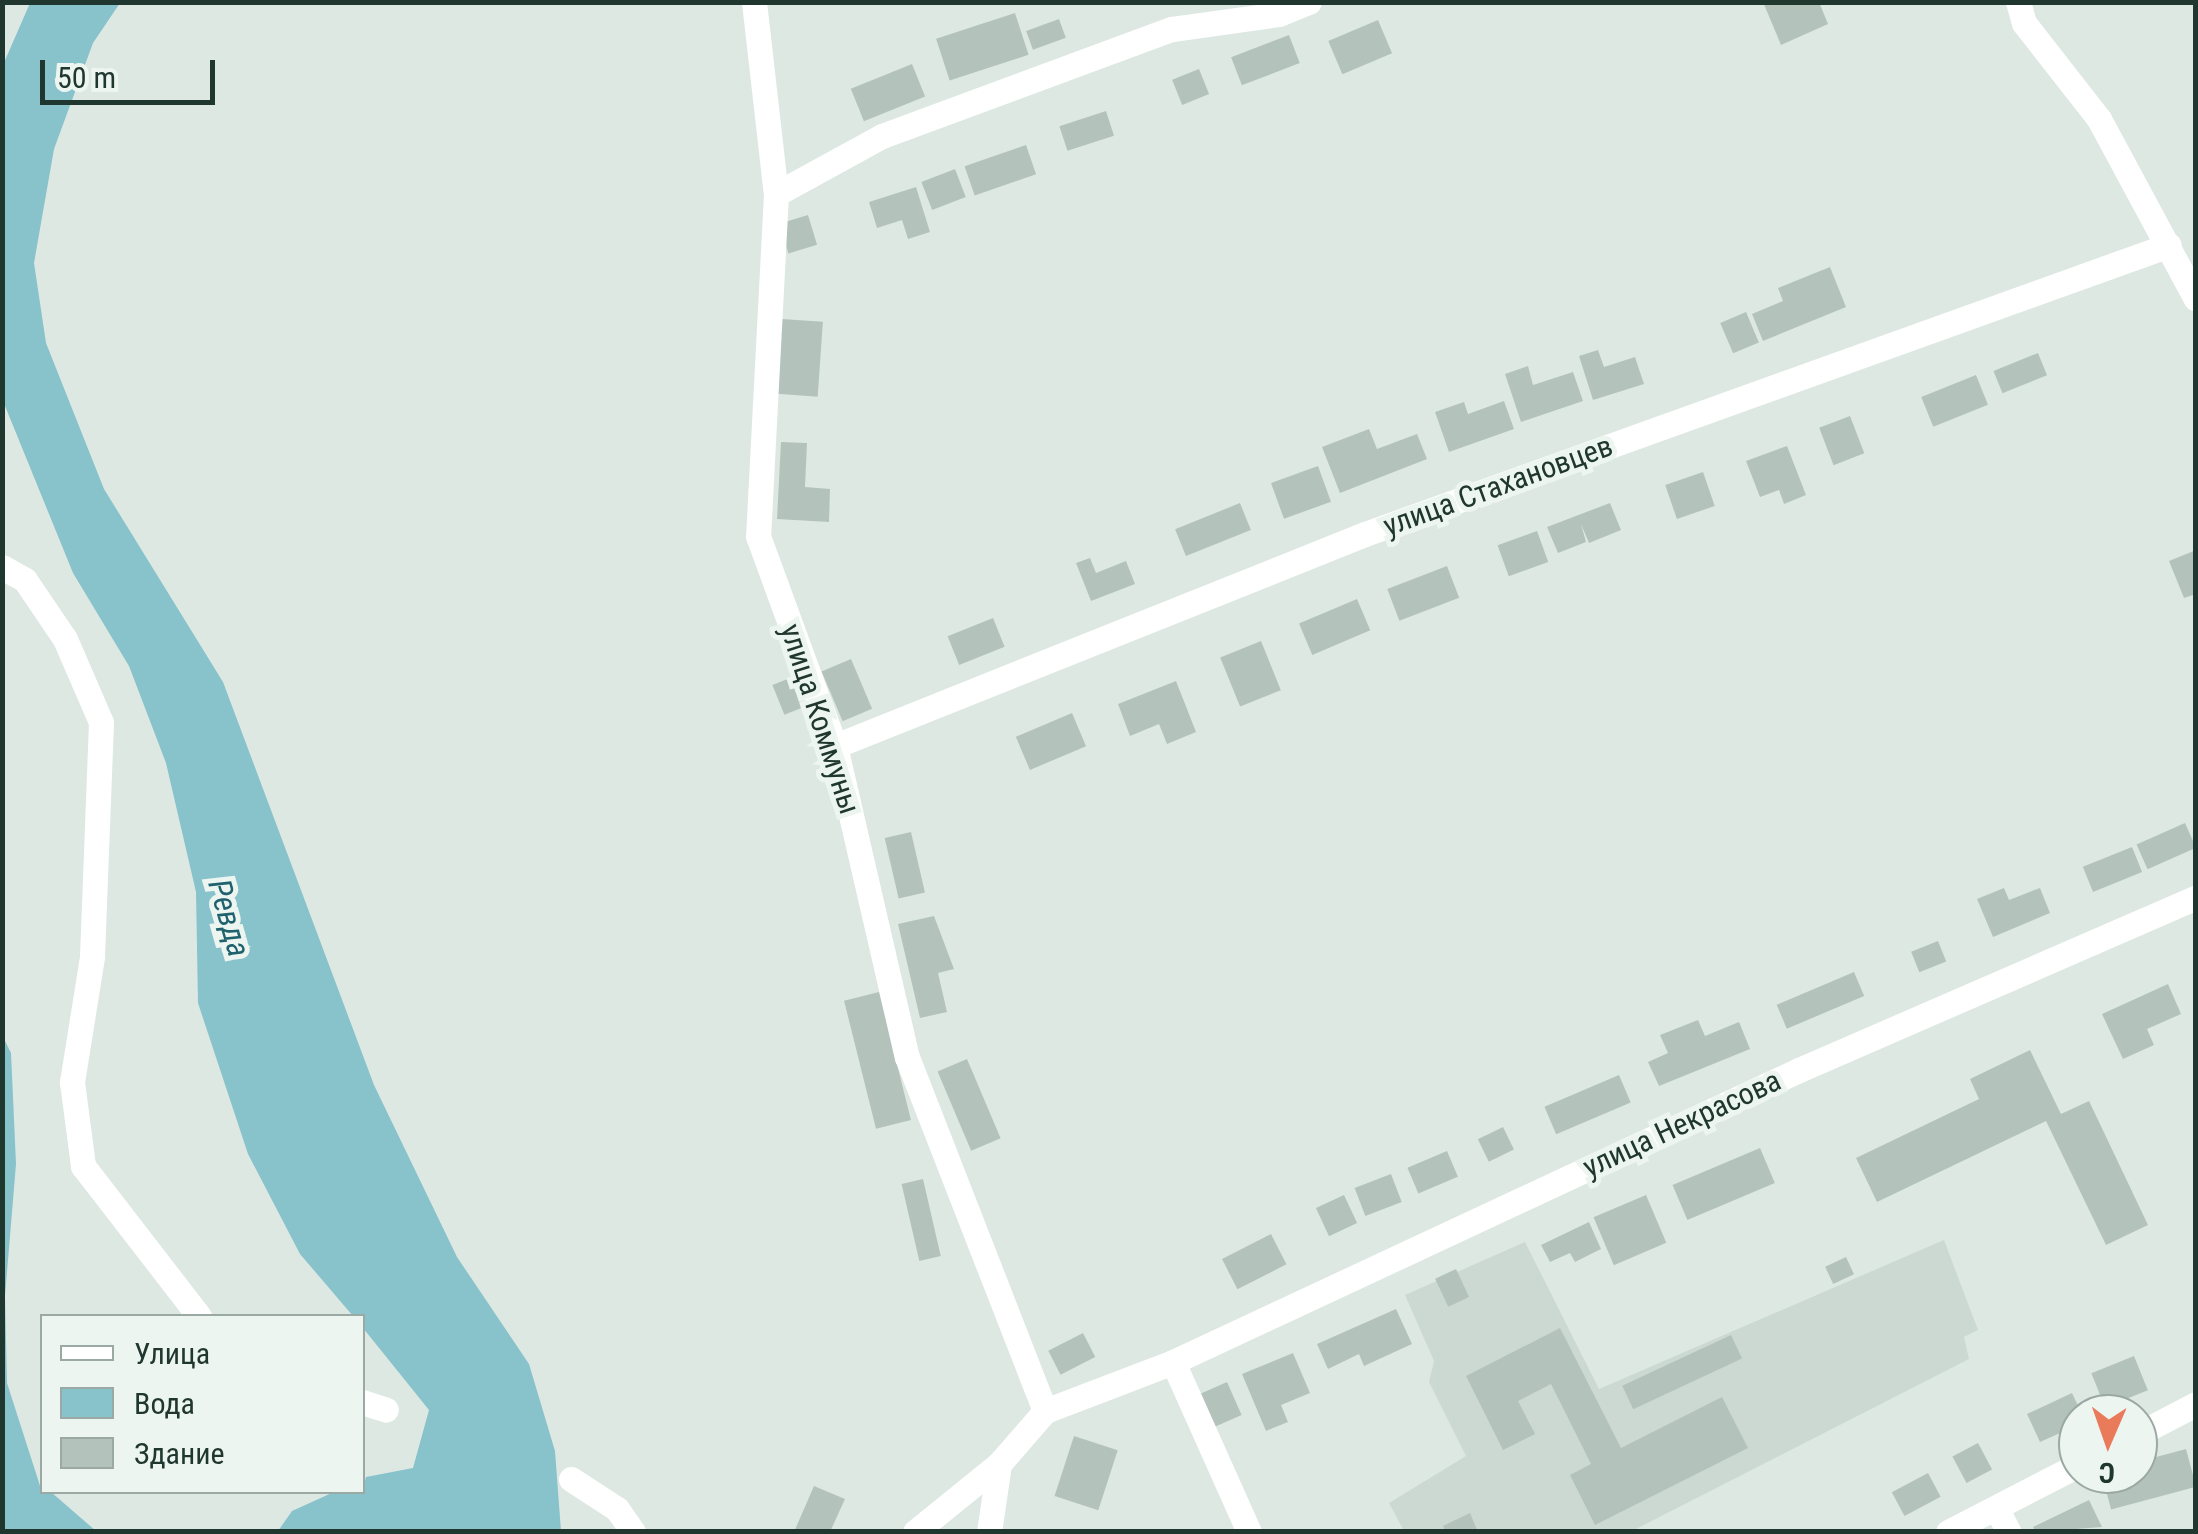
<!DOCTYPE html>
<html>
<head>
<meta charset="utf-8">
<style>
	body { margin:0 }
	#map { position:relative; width:2198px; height:1534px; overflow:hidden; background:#dde8e3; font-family:"Roboto Condensed",sans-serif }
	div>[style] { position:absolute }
	.built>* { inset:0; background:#ccd8d2 }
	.water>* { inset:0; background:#88c2cb }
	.building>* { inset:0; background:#b3c3bc; transform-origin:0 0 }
	.street>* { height:25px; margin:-12.5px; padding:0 12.5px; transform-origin:12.5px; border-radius:12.5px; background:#fff }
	span { translate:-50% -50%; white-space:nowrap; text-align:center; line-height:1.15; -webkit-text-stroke:10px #edf5f1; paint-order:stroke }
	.street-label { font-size:30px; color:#203730 }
	.water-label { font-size:32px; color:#1f626e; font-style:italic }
	.frame { position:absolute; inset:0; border:5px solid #203730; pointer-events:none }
	.legend { position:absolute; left:40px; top:1314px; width:325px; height:180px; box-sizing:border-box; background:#edf5f1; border:2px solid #9ba9a4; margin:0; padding:12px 18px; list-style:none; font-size:30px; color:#203730 }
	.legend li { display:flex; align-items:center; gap:20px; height:50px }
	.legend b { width:50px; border:2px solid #9ba9a4 }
	.north { position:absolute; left:2058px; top:1394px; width:100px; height:100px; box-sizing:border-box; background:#edf5f1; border:2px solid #9ba9a4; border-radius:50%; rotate:182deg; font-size:28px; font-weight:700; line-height:40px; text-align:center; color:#203730 }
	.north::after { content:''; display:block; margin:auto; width:35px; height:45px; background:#e97b5b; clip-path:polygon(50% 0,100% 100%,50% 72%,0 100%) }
	.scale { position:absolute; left:40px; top:60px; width:175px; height:45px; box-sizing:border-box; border:5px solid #203730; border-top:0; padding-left:12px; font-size:30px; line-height:35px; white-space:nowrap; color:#203730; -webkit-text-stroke:8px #edf5f1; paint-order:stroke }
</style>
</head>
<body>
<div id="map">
	<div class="built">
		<div style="clip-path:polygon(1944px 1240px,1978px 1330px,1964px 1337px,1969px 1359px,1632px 1531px,1404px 1531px,1389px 1503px,1466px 1456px,1429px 1382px,1434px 1361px,1405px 1295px,1525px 1242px,1599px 1389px)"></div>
	</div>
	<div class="water">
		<div style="clip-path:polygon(30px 3px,120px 3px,93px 43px,54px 149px,34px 263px,46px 343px,104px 489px,223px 682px,374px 1085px,457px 1257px,529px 1364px,555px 1451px,561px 1531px,278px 1531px,292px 1511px,334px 1492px,362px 1492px,366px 1477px,413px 1468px,429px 1410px,363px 1328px,362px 1316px,353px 1316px,300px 1254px,248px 1154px,198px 1003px,196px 892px,166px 763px,129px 666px,73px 573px,3px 401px,3px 65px)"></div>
		<div style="clip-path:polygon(3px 1037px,11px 1053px,16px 1164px,5px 1296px,7px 1383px,42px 1492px,51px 1492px,96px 1531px,3px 1531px)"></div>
	</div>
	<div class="building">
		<div style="clip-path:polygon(1763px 2px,1819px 2px,1828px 24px,1781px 45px)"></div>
		<div style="left:1015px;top:13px;width:44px;height:83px;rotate:72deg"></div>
		<div style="left:1059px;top:19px;width:20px;height:35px;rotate:70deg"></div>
		<div style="left:1378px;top:20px;width:36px;height:54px;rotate:67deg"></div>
		<div style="left:1289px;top:35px;width:30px;height:62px;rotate:69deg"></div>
		<div style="left:912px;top:64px;width:35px;height:66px;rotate:68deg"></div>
		<div style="left:1199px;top:69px;width:27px;height:29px;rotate:68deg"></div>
		<div style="left:1106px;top:111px;width:26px;height:49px;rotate:72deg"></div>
		<div style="left:1026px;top:145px;width:31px;height:65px;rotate:71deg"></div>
		<div style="left:955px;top:169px;width:30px;height:36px;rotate:69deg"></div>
		<div style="clip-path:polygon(916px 187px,930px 232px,908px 239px,902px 220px,877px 228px,869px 202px)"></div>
		<div style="left:808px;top:215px;width:31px;height:30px;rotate:73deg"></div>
		<div style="clip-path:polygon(1830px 267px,1846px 307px,1763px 341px,1752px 314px,1783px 301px,1778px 288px)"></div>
		<div style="left:1746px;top:312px;width:33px;height:28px;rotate:67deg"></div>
		<div style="left:782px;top:319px;width:41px;height:75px;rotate:4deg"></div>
		<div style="clip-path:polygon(1598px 350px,1604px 367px,1635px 357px,1644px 384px,1593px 400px,1579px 356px)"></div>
		<div style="left:2038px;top:353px;width:24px;height:48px;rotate:68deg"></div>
		<div style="clip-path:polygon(1528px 366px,1533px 385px,1573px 372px,1583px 401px,1521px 422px,1505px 374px)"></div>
		<div style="left:1976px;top:375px;width:32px;height:59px;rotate:68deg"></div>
		<div style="clip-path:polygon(1504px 401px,1514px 429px,1449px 452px,1435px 412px,1464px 402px,1468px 414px)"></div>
		<div style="left:1850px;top:416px;width:40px;height:33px;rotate:69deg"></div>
		<div style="clip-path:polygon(1369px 429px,1377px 449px,1417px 434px,1427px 459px,1340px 493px,1322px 447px)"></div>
		<div style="clip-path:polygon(781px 442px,807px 443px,805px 487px,830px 489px,829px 522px,777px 519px)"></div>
		<div style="clip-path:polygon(1787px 446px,1806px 495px,1784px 504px,1779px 490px,1760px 497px,1746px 461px)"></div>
		<div style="left:1318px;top:466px;width:38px;height:50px;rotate:70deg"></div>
		<div style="left:1703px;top:472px;width:36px;height:40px;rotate:71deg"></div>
		<div style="left:1240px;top:503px;width:29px;height:70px;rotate:68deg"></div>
		<div style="clip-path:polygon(1610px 503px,1621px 530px,1589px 543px,1581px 524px,1586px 542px,1558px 553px,1547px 527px)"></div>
		<div style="left:1537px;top:531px;width:33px;height:42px;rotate:70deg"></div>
		<div style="clip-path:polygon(2196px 550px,2196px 594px,2184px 598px,2169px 561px)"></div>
		<div style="clip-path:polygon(1090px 558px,1096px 573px,1126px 561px,1135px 584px,1091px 601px,1076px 563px)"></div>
		<div style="left:1447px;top:566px;width:34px;height:64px;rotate:69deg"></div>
		<div style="left:1357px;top:599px;width:34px;height:63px;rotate:67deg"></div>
		<div style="left:993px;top:618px;width:31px;height:49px;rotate:68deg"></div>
		<div style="left:1261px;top:641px;width:53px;height:44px;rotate:68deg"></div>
		<div style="left:851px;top:659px;width:54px;height:32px;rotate:67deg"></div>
		<div style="left:790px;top:678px;width:32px;height:19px;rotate:68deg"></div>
		<div style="clip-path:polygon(1176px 681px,1196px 732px,1167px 744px,1159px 724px,1130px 736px,1118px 704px)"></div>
		<div style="left:1072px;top:713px;width:36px;height:61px;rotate:67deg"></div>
		<div style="left:2185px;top:823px;width:27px;height:53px;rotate:66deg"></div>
		<div style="left:911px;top:832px;width:62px;height:27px;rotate:77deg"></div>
		<div style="left:2132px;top:847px;width:27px;height:53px;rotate:68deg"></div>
		<div style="clip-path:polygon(2004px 888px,2009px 900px,2040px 888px,2050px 913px,1993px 937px,1977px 899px)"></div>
		<div style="clip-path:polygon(934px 916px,954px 969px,938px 973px,947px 1012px,920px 1018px,898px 924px)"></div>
		<div style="left:1938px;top:941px;width:22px;height:29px;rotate:68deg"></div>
		<div style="left:1854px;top:972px;width:26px;height:84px;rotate:67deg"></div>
		<div style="clip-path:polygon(2168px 984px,2181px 1014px,2147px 1029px,2154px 1045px,2123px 1059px,2102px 1014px)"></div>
		<div style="left:879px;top:992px;width:132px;height:36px;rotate:76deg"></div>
		<div style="clip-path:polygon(1698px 1020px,1705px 1036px,1739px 1022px,1750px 1049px,1659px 1086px,1648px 1062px,1668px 1053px,1660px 1035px)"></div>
		<div style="clip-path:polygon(2030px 1050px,2061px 1114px,2089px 1101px,2148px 1225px,2106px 1245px,2046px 1121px,1877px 1202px,1856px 1158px,1979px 1099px,1970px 1079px)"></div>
		<div style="left:967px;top:1059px;width:86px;height:32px;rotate:67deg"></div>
		<div style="left:1619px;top:1075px;width:30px;height:81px;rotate:67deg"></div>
		<div style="left:1503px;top:1127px;width:25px;height:28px;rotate:64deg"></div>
		<div style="left:1760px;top:1148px;width:38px;height:95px;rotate:67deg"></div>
		<div style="left:1447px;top:1151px;width:28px;height:43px;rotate:67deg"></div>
		<div style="left:1391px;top:1174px;width:30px;height:39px;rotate:69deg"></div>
		<div style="left:923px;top:1179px;width:79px;height:22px;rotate:77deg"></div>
		<div style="left:1344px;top:1195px;width:31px;height:31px;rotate:65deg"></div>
		<div style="left:1646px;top:1195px;width:52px;height:57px;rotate:67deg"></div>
		<div style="clip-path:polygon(1589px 1222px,1601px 1249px,1575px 1262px,1570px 1253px,1550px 1262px,1541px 1245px)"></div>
		<div style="left:1271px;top:1234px;width:34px;height:55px;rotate:63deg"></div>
		<div style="left:1846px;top:1257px;width:19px;height:23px;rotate:65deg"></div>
		<div style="left:1456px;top:1269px;width:31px;height:23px;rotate:65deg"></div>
		<div style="clip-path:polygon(1396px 1309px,1412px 1344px,1364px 1366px,1359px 1354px,1328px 1369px,1317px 1344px)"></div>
		<div style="clip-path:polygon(1560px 1328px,1621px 1448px,1722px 1397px,1748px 1448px,1595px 1525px,1570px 1475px,1591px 1464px,1551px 1384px,1518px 1401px,1535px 1434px,1503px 1450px,1466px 1376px)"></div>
		<div style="left:1083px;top:1333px;width:27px;height:39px;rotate:63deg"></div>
		<div style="left:1731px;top:1335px;width:26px;height:120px;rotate:65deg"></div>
		<div style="clip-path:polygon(1293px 1353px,1310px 1393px,1281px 1405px,1288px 1422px,1266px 1431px,1242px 1374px)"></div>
		<div style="left:2134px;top:1356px;width:37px;height:46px;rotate:68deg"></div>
		<div style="left:1227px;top:1382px;width:36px;height:31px;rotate:66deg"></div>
		<div style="clip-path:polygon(2072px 1393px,2082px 1414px,2078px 1425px,2040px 1442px,2027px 1414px)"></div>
		<div style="left:1074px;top:1436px;width:46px;height:63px;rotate:18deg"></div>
		<div style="left:1978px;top:1443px;width:30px;height:29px;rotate:62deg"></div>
		<div style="left:2186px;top:1449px;width:39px;height:88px;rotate:75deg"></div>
		<div style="left:1928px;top:1473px;width:27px;height:41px;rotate:62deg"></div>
		<div style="clip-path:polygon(814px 1486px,845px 1499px,830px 1532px,794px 1532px)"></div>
		<div style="clip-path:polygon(2089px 1500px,2102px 1527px,2036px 1532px,2033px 1527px)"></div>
		<div style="clip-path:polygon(1470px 1513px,1478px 1532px,1446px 1532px,1443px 1526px)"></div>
	</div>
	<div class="street">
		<div style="left:754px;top:2px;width:193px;rotate:83.5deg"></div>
		<div style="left:776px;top:194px;width:342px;rotate:93deg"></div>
		<div style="left:758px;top:536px;width:224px;rotate:69.9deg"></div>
		<div style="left:835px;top:746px;width:319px;rotate:77deg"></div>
		<div style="left:907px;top:1057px;width:380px;rotate:68.7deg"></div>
		<div style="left:2018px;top:2px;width:22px;rotate:74deg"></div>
		<div style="left:2024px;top:23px;width:122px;rotate:52deg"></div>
		<div style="left:2099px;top:119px;width:204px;rotate:61.7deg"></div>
		<div style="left:776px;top:194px;width:121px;rotate:-28.7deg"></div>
		<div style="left:882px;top:136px;width:309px;rotate:-20.3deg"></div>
		<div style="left:1172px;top:29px;width:108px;rotate:-8deg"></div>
		<div style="left:1279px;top:14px;width:32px;rotate:-22deg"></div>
		<div style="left:2px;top:567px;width:26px;rotate:29deg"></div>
		<div style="left:25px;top:580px;width:71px;rotate:55.9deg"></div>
		<div style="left:65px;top:639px;width:90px;rotate:66.6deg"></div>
		<div style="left:101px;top:722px;width:235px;rotate:92.2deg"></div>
		<div style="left:92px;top:957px;width:127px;rotate:99.1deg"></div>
		<div style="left:72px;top:1082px;width:85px;rotate:82.5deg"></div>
		<div style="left:83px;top:1166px;width:190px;rotate:52.3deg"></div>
		<div style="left:835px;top:746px;width:571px;rotate:-21.8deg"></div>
		<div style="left:1365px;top:534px;width:854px;rotate:-19.77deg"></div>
		<div style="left:1173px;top:1362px;width:186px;rotate:65.9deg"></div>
		<div style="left:362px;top:1402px;width:25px;rotate:18deg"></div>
		<div style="left:2138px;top:1434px;width:65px;rotate:-27.3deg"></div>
		<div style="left:571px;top:1479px;width:55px;rotate:33.1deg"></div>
		<div style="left:617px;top:1509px;width:28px;rotate:55deg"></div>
		<div style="left:1996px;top:1508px;width:27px;rotate:62deg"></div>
		<div style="left:915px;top:1532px;width:108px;rotate:-39deg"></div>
		<div style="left:989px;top:1532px;width:69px;rotate:-81.6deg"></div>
		<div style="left:999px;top:1464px;width:70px;rotate:-49deg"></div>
		<div style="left:1045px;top:1411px;width:137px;rotate:-20.9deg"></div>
		<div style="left:1173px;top:1362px;width:691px;rotate:-25.01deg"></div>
		<div style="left:1799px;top:1070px;width:433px;rotate:-23.5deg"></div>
		<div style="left:1948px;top:1532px;width:146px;rotate:-27.3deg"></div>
	</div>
	<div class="street-label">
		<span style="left:1498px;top:486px;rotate:-20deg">улица Стахановцев</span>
		<span style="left:820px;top:719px;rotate:72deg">улица Коммуны</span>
		<span style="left:1682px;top:1124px;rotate:-25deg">улица Некрасова</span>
	</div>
	<div class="water-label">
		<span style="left:229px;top:918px;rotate:74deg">Ревда</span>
	</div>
	<div class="frame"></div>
	<ul class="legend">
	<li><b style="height:12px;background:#fff"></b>Улица</li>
	<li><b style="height:28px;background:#88c2cb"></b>Вода</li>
	<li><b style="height:28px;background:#b3c3bc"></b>Здание</li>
	</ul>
	<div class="north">С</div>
	<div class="scale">50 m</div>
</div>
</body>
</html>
